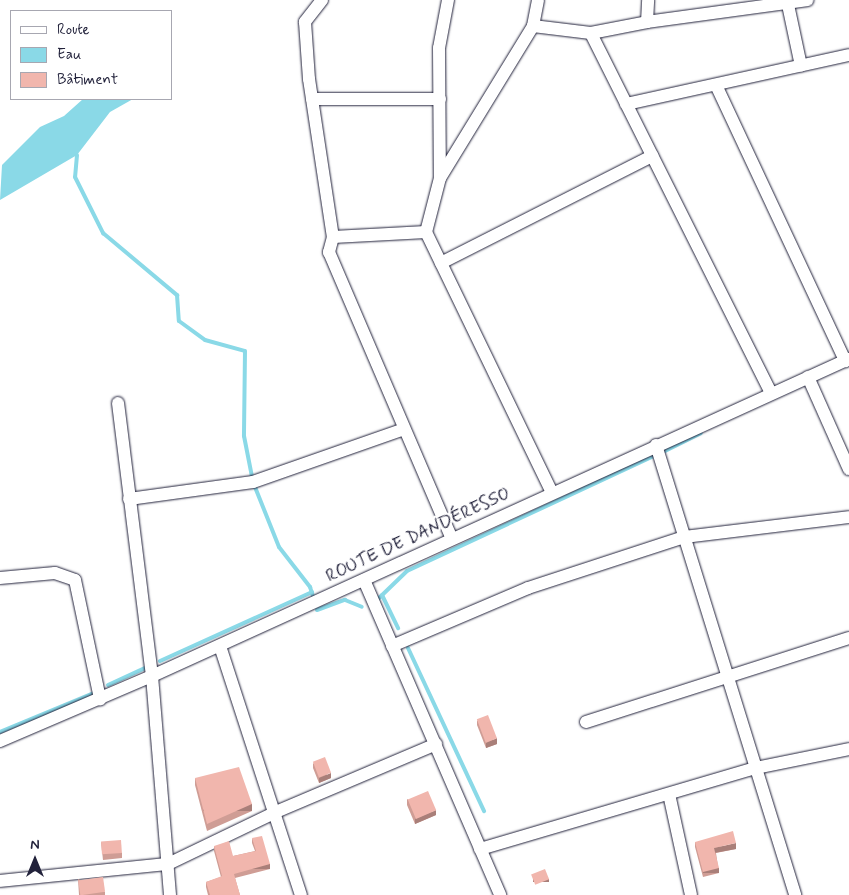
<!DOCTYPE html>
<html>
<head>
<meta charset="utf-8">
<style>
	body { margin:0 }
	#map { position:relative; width:849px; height:895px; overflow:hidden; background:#fff; font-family:Mynerve,sans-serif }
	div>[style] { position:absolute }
	.water>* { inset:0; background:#8ad9e7 }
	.stream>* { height:4px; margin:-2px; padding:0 2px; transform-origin:2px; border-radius:2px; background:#8ad9e7 }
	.roads { filter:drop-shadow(0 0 1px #22223b) drop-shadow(0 0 1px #22223b) }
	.minor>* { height:12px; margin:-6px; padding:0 6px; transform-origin:6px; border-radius:6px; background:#fff }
	.wall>* { inset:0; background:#cf9d95 }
	.shaded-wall>* { inset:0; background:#a97f79; transform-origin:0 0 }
	.building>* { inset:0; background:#f1b6ad; transform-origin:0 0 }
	span { translate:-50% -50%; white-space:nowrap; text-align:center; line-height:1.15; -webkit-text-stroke:4.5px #fff; paint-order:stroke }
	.street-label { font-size:18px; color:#22223b }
	.legend { position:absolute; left:10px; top:10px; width:162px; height:90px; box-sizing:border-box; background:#fff; border:1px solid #a7a7b1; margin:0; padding:6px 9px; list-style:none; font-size:15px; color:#22223b }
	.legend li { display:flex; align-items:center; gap:10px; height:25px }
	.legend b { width:25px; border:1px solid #a7a7b1 }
	.north { position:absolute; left:10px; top:835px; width:50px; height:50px; -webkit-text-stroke:4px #fff; paint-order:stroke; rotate:0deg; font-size:14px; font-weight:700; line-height:20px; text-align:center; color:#22223b }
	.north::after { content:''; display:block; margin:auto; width:18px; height:22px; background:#22223b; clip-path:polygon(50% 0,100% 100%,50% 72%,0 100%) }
</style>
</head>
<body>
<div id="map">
	<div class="water">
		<div style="clip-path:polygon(83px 99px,133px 99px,110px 112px,77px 155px,0 200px,2px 165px,40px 127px,64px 116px)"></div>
	</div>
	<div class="stream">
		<div style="left:77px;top:155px;width:22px;rotate:95deg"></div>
		<div style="left:75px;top:177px;width:63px;rotate:63.4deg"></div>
		<div style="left:103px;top:233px;width:97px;rotate:40deg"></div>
		<div style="left:177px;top:295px;width:26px;rotate:86deg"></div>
		<div style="left:179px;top:321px;width:32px;rotate:36deg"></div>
		<div style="left:205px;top:340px;width:41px;rotate:15.4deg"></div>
		<div style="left:245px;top:351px;width:85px;rotate:90.7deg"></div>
		<div style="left:244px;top:436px;width:47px;rotate:78.9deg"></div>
		<div style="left:253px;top:482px;width:70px;rotate:68.2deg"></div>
		<div style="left:279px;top:547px;width:51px;rotate:52.2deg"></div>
		<div style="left:310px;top:587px;width:13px;rotate:72deg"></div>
		<div style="left:665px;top:451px;width:40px;rotate:-26.6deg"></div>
		<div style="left:382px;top:595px;width:37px;rotate:64deg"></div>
		<div style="left:378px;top:599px;width:40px;rotate:-44deg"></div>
		<div style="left:407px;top:571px;width:270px;rotate:-25deg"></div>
		<div style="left:317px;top:610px;width:30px;rotate:-20deg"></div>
		<div style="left:345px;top:600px;width:18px;rotate:22deg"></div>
		<div style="left:408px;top:648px;width:180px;rotate:65deg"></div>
		<div style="left:160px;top:661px;width:167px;rotate:-24.4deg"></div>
		<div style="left:108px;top:685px;width:41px;rotate:-24.7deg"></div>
		<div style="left:0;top:732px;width:102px;rotate:-22.5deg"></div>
	</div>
	<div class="roads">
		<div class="minor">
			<div style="left:322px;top:0;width:28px;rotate:128deg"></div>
			<div style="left:305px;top:22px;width:57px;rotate:86deg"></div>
			<div style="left:309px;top:79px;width:160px;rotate:81.4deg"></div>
			<div style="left:448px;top:0;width:49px;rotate:100.6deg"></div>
			<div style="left:439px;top:48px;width:130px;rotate:89.6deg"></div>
			<div style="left:440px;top:178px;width:178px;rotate:-58.5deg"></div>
			<div style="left:533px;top:26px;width:58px;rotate:6.9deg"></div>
			<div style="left:787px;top:0;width:67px;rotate:78deg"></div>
			<div style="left:647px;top:22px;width:22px;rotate:-87deg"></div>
			<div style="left:533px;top:26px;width:26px;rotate:-79deg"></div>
			<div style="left:716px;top:85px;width:305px;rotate:64.9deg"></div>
			<div style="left:312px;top:99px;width:128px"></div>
			<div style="left:626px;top:104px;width:228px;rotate:-12.4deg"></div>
			<div style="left:440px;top:178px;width:56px;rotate:104.5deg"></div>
			<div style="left:426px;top:232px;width:290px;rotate:64.2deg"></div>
			<div style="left:426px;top:232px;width:93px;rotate:176.9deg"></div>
			<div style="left:333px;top:237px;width:16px;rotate:105deg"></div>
			<div style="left:329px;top:252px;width:312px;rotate:66.8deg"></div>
			<div style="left:441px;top:263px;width:237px;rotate:-26.9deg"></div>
			<div style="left:808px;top:377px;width:101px;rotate:66deg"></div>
			<div style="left:771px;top:393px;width:402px;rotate:-116.6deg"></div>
			<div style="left:591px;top:33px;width:57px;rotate:-11.1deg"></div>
			<div style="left:647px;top:22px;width:162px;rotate:-7.8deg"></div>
			<div style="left:118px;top:403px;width:275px;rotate:82.9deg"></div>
			<div style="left:152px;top:676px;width:220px;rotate:85.3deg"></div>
			<div style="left:656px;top:445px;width:471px;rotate:72.8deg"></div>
			<div style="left:129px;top:499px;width:125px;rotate:-7.8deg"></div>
			<div style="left:253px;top:482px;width:160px;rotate:-19.3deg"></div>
			<div style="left:0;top:578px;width:55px;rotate:-5.2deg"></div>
			<div style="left:55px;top:573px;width:21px;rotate:19deg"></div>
			<div style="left:75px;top:580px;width:122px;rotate:78.1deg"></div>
			<div style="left:364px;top:580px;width:343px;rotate:66.6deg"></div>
			<div style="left:220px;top:646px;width:262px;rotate:72deg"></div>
			<div style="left:392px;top:646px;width:148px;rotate:-23.1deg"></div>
			<div style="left:528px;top:588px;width:164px;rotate:-18.1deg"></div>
			<div style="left:684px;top:537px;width:166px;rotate:-6.9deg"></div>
			<div style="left:586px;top:722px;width:276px;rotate:-17.7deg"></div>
			<div style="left:0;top:741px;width:165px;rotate:-23.2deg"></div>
			<div style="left:152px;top:676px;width:766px;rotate:-24.46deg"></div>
			<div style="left:669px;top:794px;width:103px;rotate:77.7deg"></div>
			<div style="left:480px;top:849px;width:288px;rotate:-16.4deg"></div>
			<div style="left:756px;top:768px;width:95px;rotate:-11.5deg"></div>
			<div style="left:0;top:881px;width:169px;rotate:-5.8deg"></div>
			<div style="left:168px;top:864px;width:120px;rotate:-25.7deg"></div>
			<div style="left:276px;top:812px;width:174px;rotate:-23deg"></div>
		</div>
	</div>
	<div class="wall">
		<div style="clip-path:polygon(477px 720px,497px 744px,486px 748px,477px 725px)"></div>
		<div style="clip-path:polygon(313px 763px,331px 778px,319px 783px,313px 768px)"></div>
		<div style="clip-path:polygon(195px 778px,252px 811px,207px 831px,195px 785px)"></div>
		<div style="clip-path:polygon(407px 799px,436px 815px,415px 824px,407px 805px)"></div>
		<div style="clip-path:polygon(252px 838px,270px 869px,235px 878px,240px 895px,208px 895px,206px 887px,206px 882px,221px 877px,214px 851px,214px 846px,233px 856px,255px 851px,252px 843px)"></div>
		<div style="clip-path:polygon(101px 842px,122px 853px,122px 858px,103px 860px)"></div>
		<div style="clip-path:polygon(695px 842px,736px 849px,716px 853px,719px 873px,703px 877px,695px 847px)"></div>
		<div style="clip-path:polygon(78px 879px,105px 892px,105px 895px,79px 895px)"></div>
	</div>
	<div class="shaded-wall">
		<div style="clip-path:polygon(497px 738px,497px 744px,486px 748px,486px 743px)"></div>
		<div style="clip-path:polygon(331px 773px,331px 778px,319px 783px,319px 778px)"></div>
		<div style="left:252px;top:804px;width:7px;height:49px;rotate:90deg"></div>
		<div style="clip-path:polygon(436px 810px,436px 815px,415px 824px,415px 819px)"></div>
		<div style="clip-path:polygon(736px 843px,736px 849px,714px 853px,714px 848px)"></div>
		<div style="left:270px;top:864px;width:5px;height:37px;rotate:90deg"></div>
		<div style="left:719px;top:868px;width:5px;height:16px;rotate:90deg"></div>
		<div style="left:549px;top:879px;width:3px;height:16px;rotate:90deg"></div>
	</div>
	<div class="building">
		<div style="left:488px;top:715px;width:25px;height:12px;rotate:69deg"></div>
		<div style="left:325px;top:757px;width:17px;height:13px;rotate:69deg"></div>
		<div style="clip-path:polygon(239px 767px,252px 804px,207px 824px,195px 778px)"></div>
		<div style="left:428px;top:791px;width:21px;height:22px;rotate:67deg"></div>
		<div style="clip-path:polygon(733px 831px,736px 843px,714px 848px,719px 868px,703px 872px,695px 842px)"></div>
		<div style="clip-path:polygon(262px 836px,270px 864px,234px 874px,240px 895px,210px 895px,206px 882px,222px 876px,214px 846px,229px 841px,233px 856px,256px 851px,252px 838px)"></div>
		<div style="left:121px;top:840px;width:13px;height:20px;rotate:86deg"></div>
		<div style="left:545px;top:869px;width:11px;height:15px;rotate:68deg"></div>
		<div style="left:103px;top:877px;width:15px;height:25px;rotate:82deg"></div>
	</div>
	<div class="street-label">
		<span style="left:418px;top:535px;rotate:-25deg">ROUTE DE DANDÉRESSO</span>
	</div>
	<ul class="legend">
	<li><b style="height:6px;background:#fff"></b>Route</li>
	<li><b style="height:14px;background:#8ad9e7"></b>Eau</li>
	<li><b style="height:14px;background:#f1b6ad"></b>Bâtiment</li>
	</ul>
	<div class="north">N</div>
</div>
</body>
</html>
